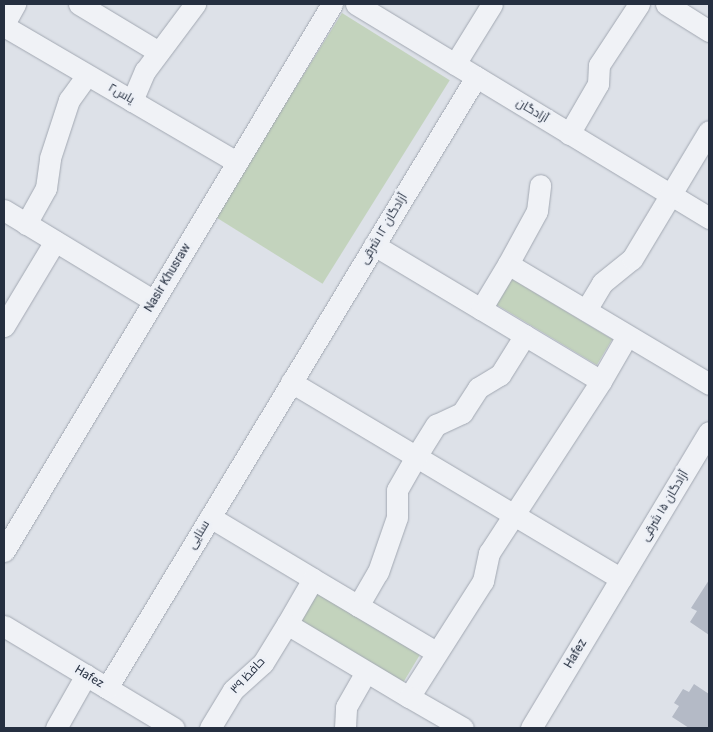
<!DOCTYPE html>
<html>
<head>
<meta charset="utf-8">
<style>
	body { margin:0 }
	#map { position:relative; width:713px; height:732px; overflow:hidden; background:#dde1e8; font-family:Roboto,Cairo,sans-serif }
	div>[style] { position:absolute }
	.green>* { inset:0; background:#c3d3bd; transform-origin:0 0 }
	.building>* { inset:0; background:#b4bac6 }
	.roads { filter:drop-shadow(0 0 1px #a2a8b2) drop-shadow(0 0 1px #a2a8b2) }
	.minor>* { height:21px; margin:-10.5px; padding:0 10.5px; transform-origin:10.5px; border-radius:10.5px; background:#f0f2f6 }
	span { translate:-50% -50%; white-space:nowrap; text-align:center; line-height:1.15; -webkit-text-stroke:4.5px #edf0f6; paint-order:stroke }
	.street-label { font-size:12px; color:#252f40 }
	.frame { position:absolute; inset:0; border:5px solid #252f40; pointer-events:none }
</style>
</head>
<body>
<div id="map">
	<div class="green">
		<div style="left:342px;top:13px;width:127px;height:240px;rotate:32deg"></div>
		<div style="left:512px;top:279px;width:117px;height:30px;rotate:31deg"></div>
		<div style="left:317px;top:593px;width:120px;height:32px;rotate:31deg"></div>
	</div>
	<div class="building">
		<div style="clip-path:polygon(709px 580px,709px 635px,690px 622px,697px 611px,691px 608px)"></div>
		<div style="clip-path:polygon(694px 684px,709px 694px,709px 728px,689px 728px,672px 717px,679px 706px,674px 703px,683px 689px,689px 692px)"></div>
	</div>
	<div class="roads">
		<div class="minor">
			<div style="left:79px;top:4px;width:93px;rotate:31deg"></div>
			<div style="left:356px;top:4px;width:413px;rotate:31.2deg"></div>
			<div style="left:666px;top:4px;width:51px;rotate:32.1deg"></div>
			<div style="left:4px;top:24px;width:23px;rotate:-61deg"></div>
			<div style="left:4px;top:26px;width:270px;rotate:30.3deg"></div>
			<div style="left:455px;top:64px;width:70px;rotate:-58.3deg"></div>
			<div style="left:132px;top:101px;width:33px;rotate:-67deg"></div>
			<div style="left:145px;top:71px;width:84px;rotate:-53.3deg"></div>
			<div style="left:569px;top:134px;width:58px;rotate:-59.9deg"></div>
			<div style="left:598px;top:84px;width:19px;rotate:-87deg"></div>
			<div style="left:599px;top:65px;width:73px;rotate:-56.7deg"></div>
			<div style="left:4px;top:210px;width:175px;rotate:31.2deg"></div>
			<div style="left:26px;top:224px;width:41px;rotate:-60.9deg"></div>
			<div style="left:46px;top:188px;width:30px;rotate:-82deg"></div>
			<div style="left:50px;top:158px;width:61px;rotate:-71.9deg"></div>
			<div style="left:69px;top:100px;width:22px;rotate:-54deg"></div>
			<div style="left:374px;top:245px;width:125px;rotate:30.9deg"></div>
			<div style="left:508px;top:264px;width:60px;rotate:-61.3deg"></div>
			<div style="left:537px;top:211px;width:26px;rotate:-83deg"></div>
			<div style="left:586px;top:310px;width:31px;rotate:-59deg"></div>
			<div style="left:602px;top:283px;width:38px;rotate:-39deg"></div>
			<div style="left:632px;top:259px;width:149px;rotate:-59deg"></div>
			<div style="left:4px;top:326px;width:99px;rotate:-59deg"></div>
			<div style="left:627px;top:336px;width:52px;rotate:120deg"></div>
			<div style="left:601px;top:381px;width:140px;rotate:-149deg"></div>
			<div style="left:481px;top:309px;width:52px;rotate:-59deg"></div>
			<div style="left:508px;top:264px;width:234px;rotate:30.8deg"></div>
			<div style="left:291px;top:382px;width:384px;rotate:30.8deg"></div>
			<div style="left:210px;top:517px;width:120px;rotate:31deg"></div>
			<div style="left:4px;top:551px;width:638px;rotate:-59.05deg"></div>
			<div style="left:358px;top:606px;width:39px;rotate:-60deg"></div>
			<div style="left:378px;top:572px;width:58px;rotate:-70.9deg"></div>
			<div style="left:397px;top:517px;width:27px;rotate:-90deg"></div>
			<div style="left:397px;top:490px;width:40px;rotate:-60.3deg"></div>
			<div style="left:417px;top:455px;width:36px;rotate:-58deg"></div>
			<div style="left:436px;top:425px;width:29px;rotate:-25deg"></div>
			<div style="left:462px;top:413px;width:30px;rotate:-57deg"></div>
			<div style="left:478px;top:388px;width:26px;rotate:-31deg"></div>
			<div style="left:500px;top:375px;width:47px;rotate:-58deg"></div>
			<div style="left:4px;top:626px;width:198px;rotate:31deg"></div>
			<div style="left:436px;top:652px;width:143px;rotate:-149.3deg"></div>
			<div style="left:313px;top:579px;width:52px;rotate:120deg"></div>
			<div style="left:287px;top:624px;width:142px;rotate:30.9deg"></div>
			<div style="left:409px;top:697px;width:138px;rotate:-57.5deg"></div>
			<div style="left:483px;top:581px;width:29px;rotate:-78deg"></div>
			<div style="left:489px;top:553px;width:205px;rotate:-56.9deg"></div>
			<div style="left:107px;top:688px;width:714px;rotate:-58.87deg"></div>
			<div style="left:409px;top:697px;width:62px;rotate:29.9deg"></div>
			<div style="left:56px;top:728px;width:61px;rotate:-60.5deg"></div>
			<div style="left:210px;top:728px;width:44px;rotate:-58.8deg"></div>
			<div style="left:233px;top:690px;width:40px;rotate:-42deg"></div>
			<div style="left:263px;top:663px;width:46px;rotate:-58.4deg"></div>
			<div style="left:345px;top:728px;width:21px;rotate:-87deg"></div>
			<div style="left:346px;top:707px;width:40px;rotate:-60.3deg"></div>
			<div style="left:531px;top:728px;width:345px;rotate:-59deg"></div>
		</div>
	</div>
	<div class="street-label">
		<span style="left:121px;top:94px;rotate:30deg">یاس۲</span>
		<span style="left:532px;top:111px;rotate:31deg">آزادگان</span>
		<span style="left:384px;top:229px;rotate:-59deg">آزادگان ۱۲ شرقی</span>
		<span style="left:168px;top:278px;rotate:-59deg">Nasir Khusraw</span>
		<span style="left:665px;top:506px;rotate:-59deg">آزادگان ۱۵ شرقی</span>
		<span style="left:199px;top:535px;rotate:-59deg">سنایی</span>
		<span style="left:576px;top:654px;rotate:-59deg">Hafez</span>
		<span style="left:248px;top:676px;rotate:-47deg">حافظ ۳۹</span>
		<span style="left:89px;top:677px;rotate:31deg">Hafez</span>
	</div>
	<div class="frame"></div>
</div>
</body>
</html>
